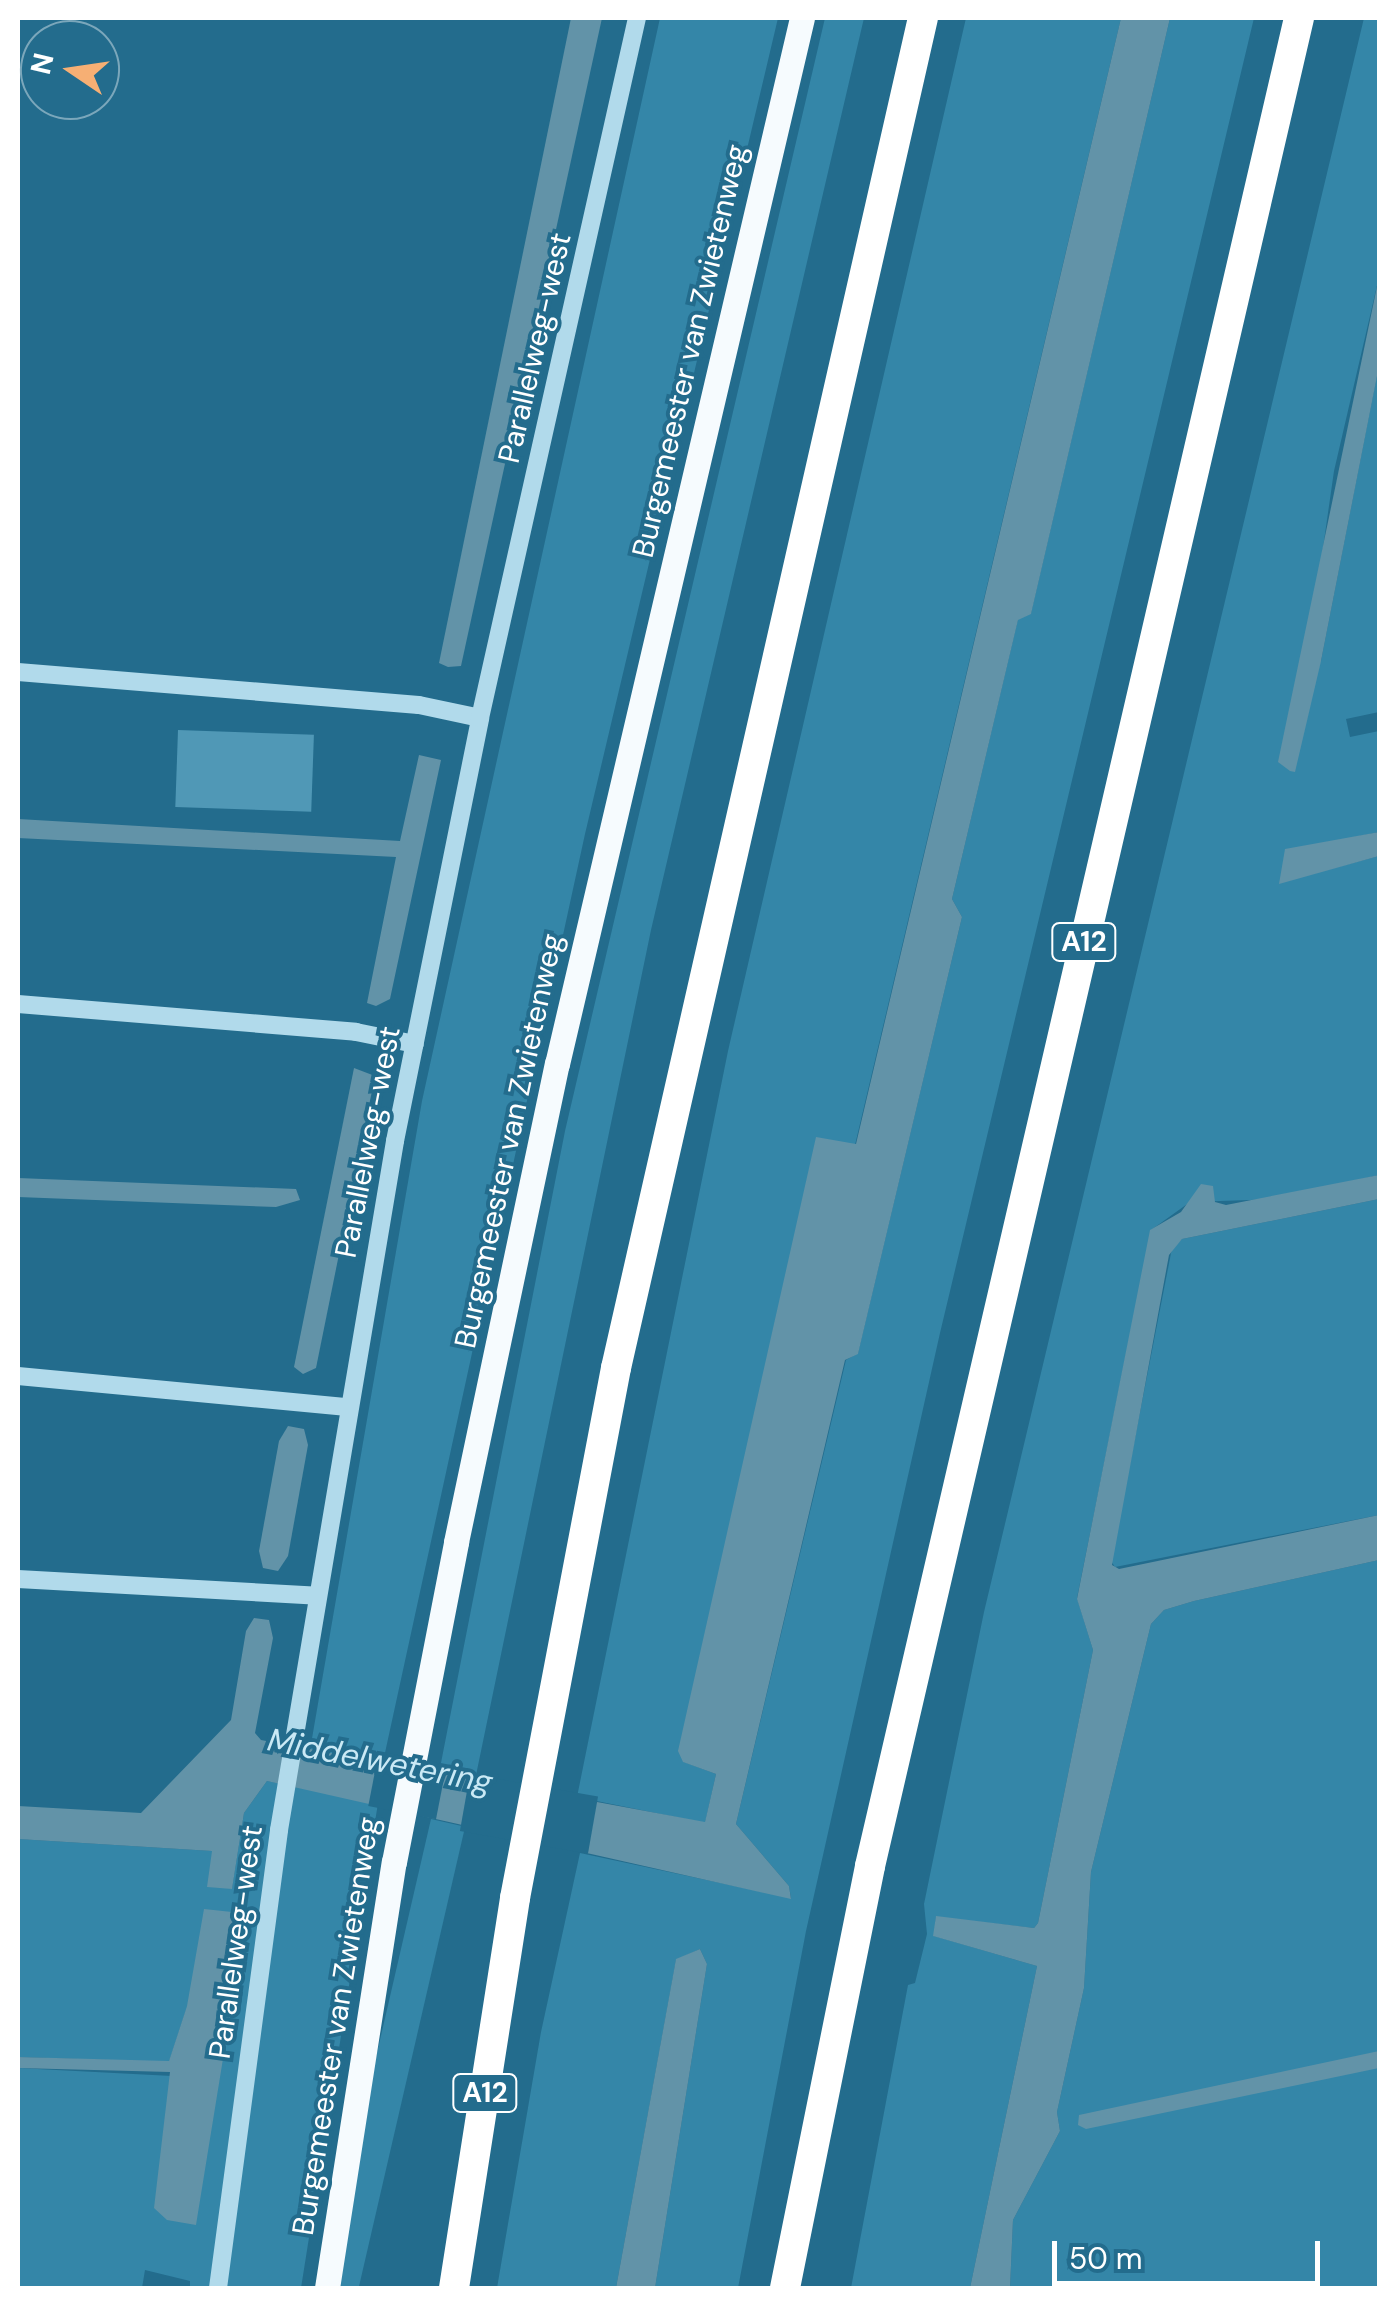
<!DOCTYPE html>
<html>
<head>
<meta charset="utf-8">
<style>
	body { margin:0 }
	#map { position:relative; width:1397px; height:2306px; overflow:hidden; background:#236c8d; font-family:"DM Sans",sans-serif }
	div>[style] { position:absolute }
	.green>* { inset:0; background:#3486a8; transform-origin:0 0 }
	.water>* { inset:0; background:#6293a8 }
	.pier>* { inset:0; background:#236c8d; transform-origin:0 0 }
	.building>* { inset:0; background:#5098b6; transform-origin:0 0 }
	.minor>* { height:18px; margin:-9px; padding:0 9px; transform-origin:9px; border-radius:9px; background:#b1daeb }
	.major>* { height:25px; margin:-12.5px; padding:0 12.5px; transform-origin:12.5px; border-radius:12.5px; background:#f6fbfe }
	.highway>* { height:30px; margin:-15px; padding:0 15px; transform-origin:15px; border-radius:15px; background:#fff }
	span { translate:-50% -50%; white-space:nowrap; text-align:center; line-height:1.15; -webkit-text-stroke:8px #236c8d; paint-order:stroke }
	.shield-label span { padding:2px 8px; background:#236c8d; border:2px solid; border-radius:8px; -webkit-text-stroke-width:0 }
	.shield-label { font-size:28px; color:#fff; font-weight:700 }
	.street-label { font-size:30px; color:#fff }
	.water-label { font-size:32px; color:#cae9f5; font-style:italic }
	.frame { position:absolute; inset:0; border:20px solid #fff; pointer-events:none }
	.north { position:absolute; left:20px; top:20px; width:100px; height:100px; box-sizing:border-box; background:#236c8d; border:2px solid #7ba7bb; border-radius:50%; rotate:283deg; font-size:28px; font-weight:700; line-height:40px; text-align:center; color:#fff }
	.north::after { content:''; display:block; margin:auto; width:35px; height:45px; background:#f6af74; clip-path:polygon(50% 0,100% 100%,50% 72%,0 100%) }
	.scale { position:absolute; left:1052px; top:2241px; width:268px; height:45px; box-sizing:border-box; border:5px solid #fff; border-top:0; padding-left:12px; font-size:30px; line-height:35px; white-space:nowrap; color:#fff; -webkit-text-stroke:8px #236c8d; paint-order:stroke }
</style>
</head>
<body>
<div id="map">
	<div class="green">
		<div style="clip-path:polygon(660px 18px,778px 18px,585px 834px,383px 1762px,310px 1750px,422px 1101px)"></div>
		<div style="clip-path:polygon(825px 18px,864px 18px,651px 930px,475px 1780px,439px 1773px,565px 1131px)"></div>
		<div style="clip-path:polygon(966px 18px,1121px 18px,855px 1145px,817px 1138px,684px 1762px,716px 1774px,705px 1823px,577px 1797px,728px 1051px)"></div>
		<div style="clip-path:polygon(1170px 18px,1254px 18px,940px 1333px,806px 1931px,738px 2288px,655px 2288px,707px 1964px,700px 1949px,676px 1960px,616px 2288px,497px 2288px,541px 2032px,580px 1853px,791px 1898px,789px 1886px,736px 1824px,846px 1360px,858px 1353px,962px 917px,952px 899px,1018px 619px,1031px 613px)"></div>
		<div style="clip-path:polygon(1364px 18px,1379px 18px,1379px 277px,1334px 471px,1318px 583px,1321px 661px,1379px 365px,1379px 712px,1346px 719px,1350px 737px,1379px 731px,1379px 832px,1288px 851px,1281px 882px,1379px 856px,1379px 1175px,1276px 1199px,1190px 1202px,1151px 1230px,1077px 1598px,1093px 1650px,1038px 1923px,1034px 1928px,936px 1917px,934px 1936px,1037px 1966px,970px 2288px,851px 2288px,908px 1985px,915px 1983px,927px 1934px,924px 1904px,984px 1612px)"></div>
		<div style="clip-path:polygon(1379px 1199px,1379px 1515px,1115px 1567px,1111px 1561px,1172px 1248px,1182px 1239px)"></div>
		<div style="clip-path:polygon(1379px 1560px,1379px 2288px,1010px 2288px,1013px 2220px,1060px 2131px,1057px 2112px,1084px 1988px,1091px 1872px,1151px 1624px,1164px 1610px,1194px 1601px)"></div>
		<div style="clip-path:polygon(267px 1781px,378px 1803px,301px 2288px,190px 2288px,190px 2281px,145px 2270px,142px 2288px,18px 2288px,18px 2068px,172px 2076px,187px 2007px,169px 2062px,18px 2057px,18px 1839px,212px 1851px,232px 1888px,244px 1813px)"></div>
		<div style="left:431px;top:1819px;width:35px;height:476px;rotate:13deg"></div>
	</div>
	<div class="water">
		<div style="clip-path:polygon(571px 18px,602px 18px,461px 666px,448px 667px,439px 663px)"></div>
		<div style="clip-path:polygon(1121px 18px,1170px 18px,1031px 614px,1018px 620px,952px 899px,962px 917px,858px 1354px,845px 1360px,736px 1824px,789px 1886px,791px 1899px,267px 1781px,244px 1813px,232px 1889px,207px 1887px,212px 1851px,18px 1839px,18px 1806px,141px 1813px,231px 1720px,246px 1631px,254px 1618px,269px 1620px,273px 1638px,255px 1733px,261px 1740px,705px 1822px,716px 1774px,683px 1762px,678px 1751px,816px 1137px,856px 1144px)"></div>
		<div style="clip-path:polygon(1379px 277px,1379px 366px,1321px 661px,1295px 772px,1290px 771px,1278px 762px)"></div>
		<div style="clip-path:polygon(419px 755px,441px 760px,390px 999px,376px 1006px,367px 1003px,396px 857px,18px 838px,18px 819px,400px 841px)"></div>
		<div style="clip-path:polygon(1379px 832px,1379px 856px,1279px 884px,1285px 849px)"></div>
		<div style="clip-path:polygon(354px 1068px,375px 1076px,316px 1368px,303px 1374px,294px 1367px)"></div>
		<div style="clip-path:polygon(1379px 1175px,1379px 1199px,1182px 1239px,1169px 1255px,1112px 1565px,1119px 1569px,1379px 1515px,1379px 1560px,1194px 1601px,1164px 1610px,1151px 1624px,1091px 1872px,1084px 1988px,1057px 2112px,1060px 2131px,1013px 2220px,1010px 2288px,970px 2288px,1037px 1966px,933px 1936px,936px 1916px,1034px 1928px,1038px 1923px,1093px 1650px,1077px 1599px,1150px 1230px,1181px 1212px,1201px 1184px,1213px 1186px,1215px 1202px,1226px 1205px)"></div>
		<div style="clip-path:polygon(18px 1178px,296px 1189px,300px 1200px,276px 1207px,18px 1197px)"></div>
		<div style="clip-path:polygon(288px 1426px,304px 1429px,308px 1445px,288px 1556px,278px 1571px,263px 1568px,259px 1551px,279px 1441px)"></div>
		<div style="clip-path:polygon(204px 1909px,232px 1912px,241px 1948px,196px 2225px,167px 2220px,154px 2208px,170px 2072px,18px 2068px,18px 2057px,169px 2061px,187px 2006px)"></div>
		<div style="clip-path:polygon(700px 1949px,707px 1964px,655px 2288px,616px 2288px,676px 1959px)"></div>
		<div style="clip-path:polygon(1379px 2051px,1379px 2068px,1086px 2129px,1078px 2125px,1079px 2115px)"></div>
	</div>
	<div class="pier">
		<div style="left:378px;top:1756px;width:69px;height:51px;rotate:11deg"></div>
		<div style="left:470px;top:1774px;width:130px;height:58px;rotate:10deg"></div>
	</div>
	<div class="building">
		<div style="left:178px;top:730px;width:136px;height:77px;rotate:2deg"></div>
	</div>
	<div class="minor">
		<div style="left:18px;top:672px;width:402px;rotate:4.7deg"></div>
		<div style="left:419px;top:705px;width:62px;rotate:12deg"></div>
		<div style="left:18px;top:1004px;width:339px;rotate:4.7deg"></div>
		<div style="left:356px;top:1032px;width:60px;rotate:11.5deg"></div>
		<div style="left:18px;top:1376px;width:331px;rotate:5.4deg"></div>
		<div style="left:18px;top:1579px;width:300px;rotate:3.2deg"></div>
		<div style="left:218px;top:2288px;width:462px;rotate:-82.4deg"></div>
		<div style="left:279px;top:1830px;width:699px;rotate:-80.44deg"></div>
		<div style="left:395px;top:1141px;width:431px;rotate:-78.6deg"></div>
		<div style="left:480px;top:718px;width:717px;rotate:-77.36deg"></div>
	</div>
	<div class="major">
		<div style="left:327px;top:2288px;width:431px;rotate:-81.1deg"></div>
		<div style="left:394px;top:1862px;width:326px;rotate:-79deg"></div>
		<div style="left:456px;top:1542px;width:489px;rotate:-78.1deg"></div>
		<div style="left:557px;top:1064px;width:1074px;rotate:-76.82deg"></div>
	</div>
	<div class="highway">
		<div style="left:454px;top:2288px;width:395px;rotate:-81.1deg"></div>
		<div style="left:515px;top:1898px;width:540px;rotate:-79.21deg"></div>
		<div style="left:616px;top:1368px;width:1384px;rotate:-77.19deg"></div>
		<div style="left:785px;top:2288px;width:430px;rotate:-78.6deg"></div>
		<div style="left:870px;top:1866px;width:1897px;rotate:-76.93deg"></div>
	</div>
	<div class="shield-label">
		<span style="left:1084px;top:942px">A12</span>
		<span style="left:485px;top:2093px">A12</span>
	</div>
	<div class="street-label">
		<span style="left:535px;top:348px;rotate:-77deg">Parallelweg-west</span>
		<span style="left:690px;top:351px;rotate:-77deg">Burgemeester van Zwietenweg</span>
		<span style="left:509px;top:1141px;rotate:-78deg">Burgemeester van Zwietenweg</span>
		<span style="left:368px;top:1142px;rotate:-79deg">Parallelweg-west</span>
		<span style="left:236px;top:1942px;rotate:-82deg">Parallelweg-west</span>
		<span style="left:336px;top:2026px;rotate:-81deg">Burgemeester van Zwietenweg</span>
	</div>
	<div class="water-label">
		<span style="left:380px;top:1761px;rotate:11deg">Middelwetering</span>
	</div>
	<div class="frame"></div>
	<div class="north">N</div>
	<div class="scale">50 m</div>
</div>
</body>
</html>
